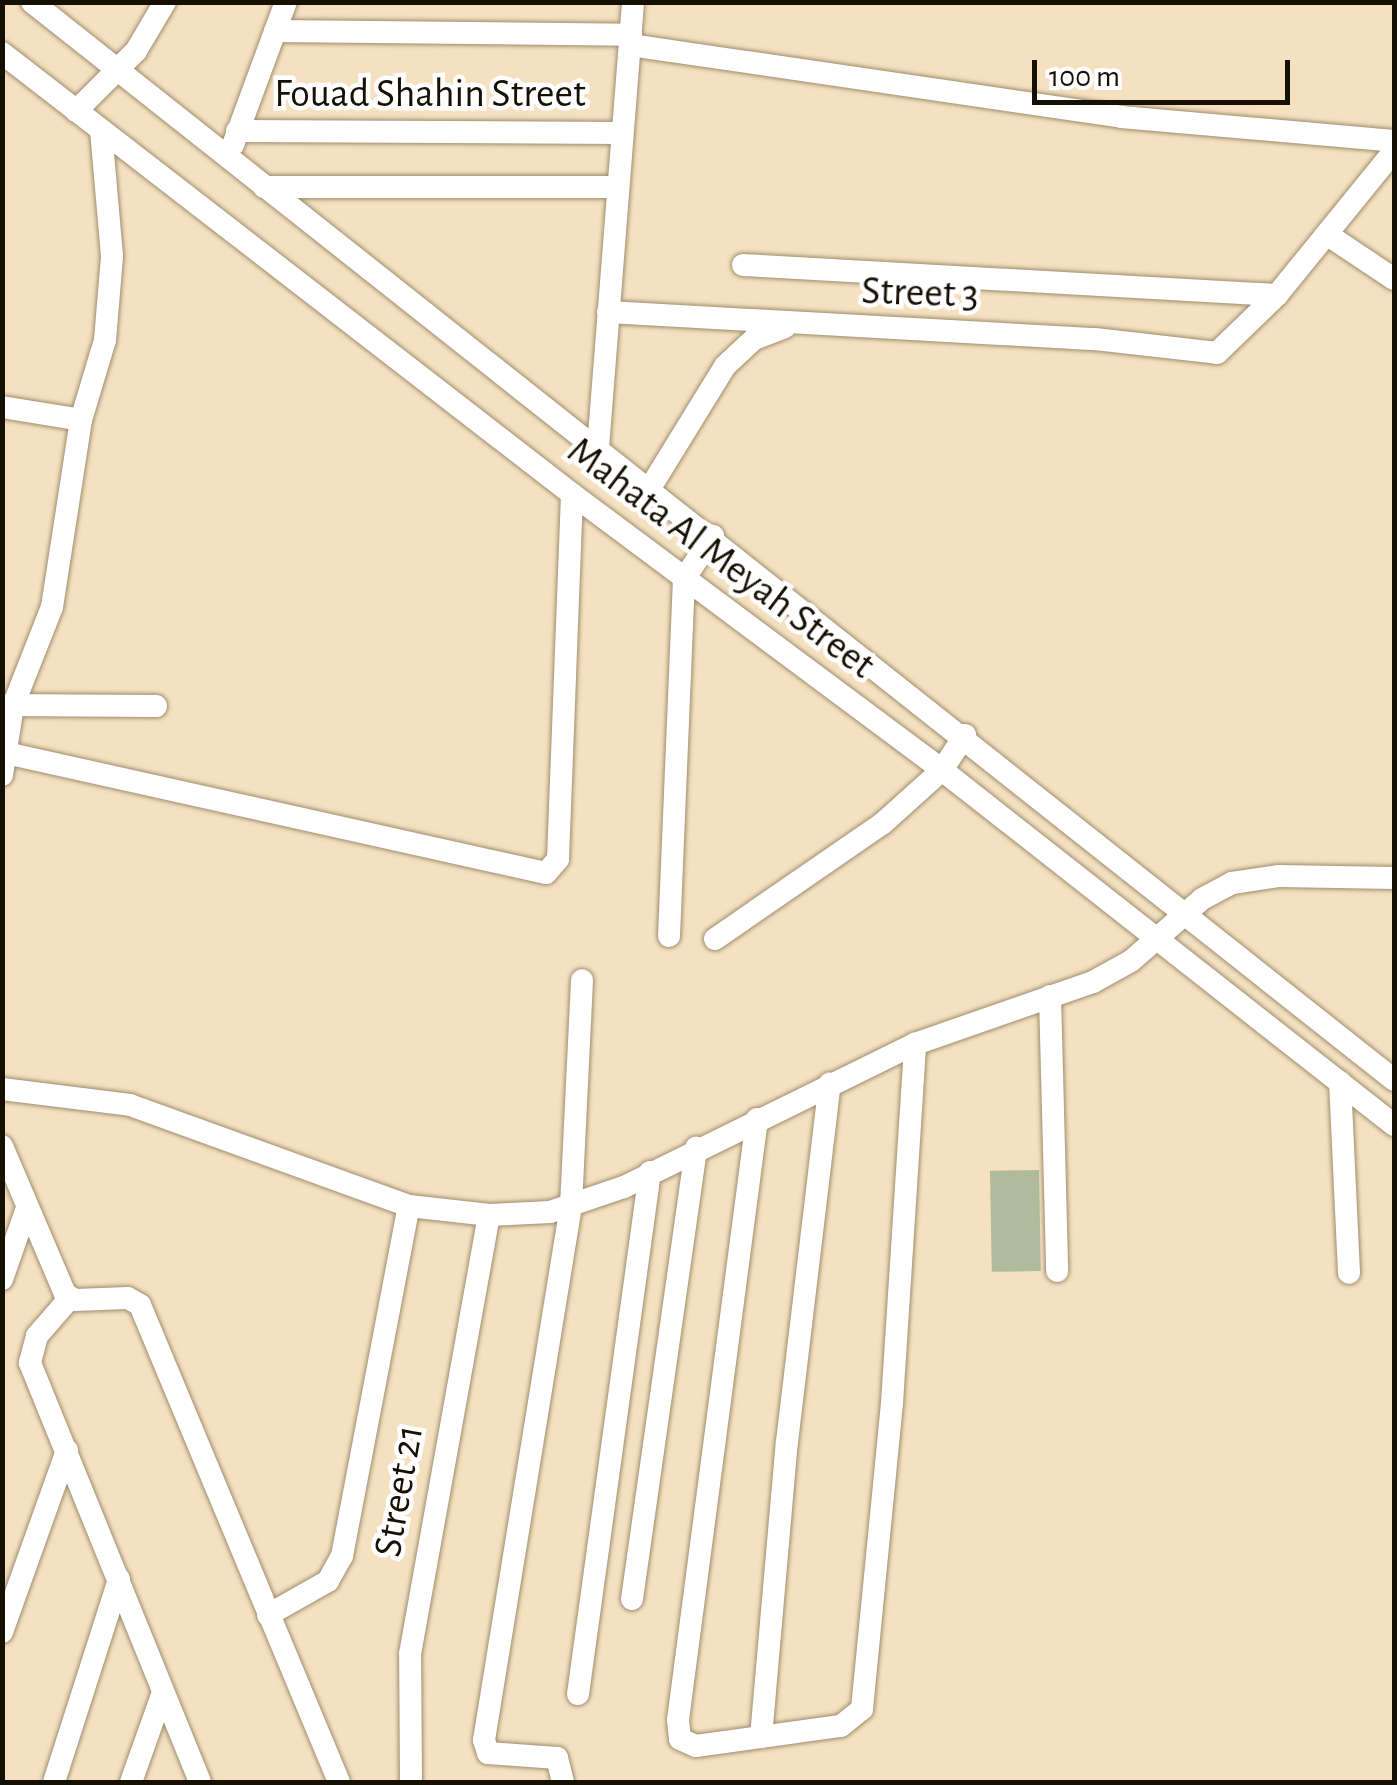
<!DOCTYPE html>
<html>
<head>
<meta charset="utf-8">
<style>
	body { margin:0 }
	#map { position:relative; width:1397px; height:1785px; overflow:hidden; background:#f5e1c0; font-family:"Alegreya Sans",sans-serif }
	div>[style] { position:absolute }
	.green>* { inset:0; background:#aebb9d; transform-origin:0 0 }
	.roads { filter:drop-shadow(0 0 2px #9f8d6e) drop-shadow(0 0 2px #9f8d6e) }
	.minor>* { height:22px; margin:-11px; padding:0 11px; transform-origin:11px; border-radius:11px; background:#fff }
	span { translate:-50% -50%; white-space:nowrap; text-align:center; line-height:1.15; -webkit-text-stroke:9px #fff; paint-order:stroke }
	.street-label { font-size:40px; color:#150f04 }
	.frame { position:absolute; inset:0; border:5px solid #150f04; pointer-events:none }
	.scale { position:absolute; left:1032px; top:60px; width:258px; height:45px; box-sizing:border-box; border:5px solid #150f04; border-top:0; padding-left:12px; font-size:30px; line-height:35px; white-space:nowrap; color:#150f04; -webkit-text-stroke:8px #fff; paint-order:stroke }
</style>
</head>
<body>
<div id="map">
	<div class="green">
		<div style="left:1039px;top:1170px;width:101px;height:49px;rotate:89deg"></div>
	</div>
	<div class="roads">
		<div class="minor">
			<div style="left:32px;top:2px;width:1737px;rotate:38.36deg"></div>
			<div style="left:275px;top:31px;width:356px;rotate:0.6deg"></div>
			<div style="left:630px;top:45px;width:496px;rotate:8.3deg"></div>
			<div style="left:1121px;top:117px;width:274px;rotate:5deg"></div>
			<div style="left:2px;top:53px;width:721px;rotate:37.73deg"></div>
			<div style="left:572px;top:494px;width:462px;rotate:36.7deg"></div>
			<div style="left:942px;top:770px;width:575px;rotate:38.15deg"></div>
			<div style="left:76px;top:111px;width:85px;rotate:-45deg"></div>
			<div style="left:136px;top:51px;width:57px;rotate:-59.4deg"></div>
			<div style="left:237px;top:131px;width:385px;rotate:0.3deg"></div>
			<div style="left:233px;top:145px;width:153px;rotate:-69.7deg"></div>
			<div style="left:264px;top:187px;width:353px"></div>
			<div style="left:1328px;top:235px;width:79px;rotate:33.7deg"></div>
			<div style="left:743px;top:265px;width:535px;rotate:3.22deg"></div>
			<div style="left:608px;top:312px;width:488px;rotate:3.2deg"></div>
			<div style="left:1095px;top:339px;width:123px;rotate:6.5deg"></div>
			<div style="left:1217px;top:353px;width:83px;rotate:-44deg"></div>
			<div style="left:1277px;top:295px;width:186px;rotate:-50.9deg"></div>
			<div style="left:2px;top:407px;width:80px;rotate:9.3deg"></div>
			<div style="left:598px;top:448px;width:447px;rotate:-85.5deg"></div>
			<div style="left:650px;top:488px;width:143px;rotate:-58.4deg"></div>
			<div style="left:725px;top:366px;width:40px;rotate:-43deg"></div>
			<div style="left:754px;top:339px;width:33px;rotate:-21deg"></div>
			<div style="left:2px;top:705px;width:154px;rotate:0.4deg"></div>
			<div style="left:6px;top:753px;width:553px;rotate:12.53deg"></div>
			<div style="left:546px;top:873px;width:18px;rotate:-49deg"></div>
			<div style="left:558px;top:859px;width:365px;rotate:-87.8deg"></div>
			<div style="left:2px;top:775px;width:70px;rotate:-80.9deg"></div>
			<div style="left:13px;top:706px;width:106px;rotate:-68.5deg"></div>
			<div style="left:52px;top:607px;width:189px;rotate:-81.2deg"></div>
			<div style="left:81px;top:420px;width:84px;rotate:-73.3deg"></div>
			<div style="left:105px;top:340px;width:84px;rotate:-85.2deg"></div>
			<div style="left:112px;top:256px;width:126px;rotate:-95deg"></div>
			<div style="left:669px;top:936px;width:357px;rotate:-87.6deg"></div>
			<div style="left:684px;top:579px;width:52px;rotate:-56deg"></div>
			<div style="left:715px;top:939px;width:203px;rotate:-34.6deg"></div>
			<div style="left:882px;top:824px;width:81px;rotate:-42deg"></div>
			<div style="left:942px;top:770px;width:42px;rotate:-56.7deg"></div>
			<div style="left:1050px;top:996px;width:275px;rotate:88.5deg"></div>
			<div style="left:1340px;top:1082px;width:191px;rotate:87.3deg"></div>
			<div style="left:2px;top:1089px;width:129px;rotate:7.1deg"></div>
			<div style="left:130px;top:1105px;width:297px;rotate:19.9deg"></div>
			<div style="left:409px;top:1206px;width:81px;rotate:6.4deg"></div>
			<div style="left:489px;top:1215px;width:61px;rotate:-2.8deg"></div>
			<div style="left:550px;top:1212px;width:78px;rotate:-18.7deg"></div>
			<div style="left:624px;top:1187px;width:324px;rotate:-26.2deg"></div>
			<div style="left:915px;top:1044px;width:188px;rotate:-19.2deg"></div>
			<div style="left:1093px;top:982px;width:43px;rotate:-28.9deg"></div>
			<div style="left:1131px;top:961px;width:94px;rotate:-41.1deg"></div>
			<div style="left:1202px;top:899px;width:34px;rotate:-28deg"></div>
			<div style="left:1232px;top:883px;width:48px;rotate:-8.5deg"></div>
			<div style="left:1279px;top:876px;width:115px;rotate:1deg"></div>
			<div style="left:757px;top:1119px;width:606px;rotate:97.49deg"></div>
			<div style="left:678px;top:1720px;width:19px;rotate:84deg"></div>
			<div style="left:680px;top:1739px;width:17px;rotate:24deg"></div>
			<div style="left:696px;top:1746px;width:146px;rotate:-7.9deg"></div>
			<div style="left:841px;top:1726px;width:27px;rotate:-39deg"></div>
			<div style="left:862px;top:1709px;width:307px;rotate:-84.4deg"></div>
			<div style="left:892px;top:1403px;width:360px;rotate:-86.3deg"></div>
			<div style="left:2px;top:1146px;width:161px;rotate:66.9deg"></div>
			<div style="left:65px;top:1294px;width:12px;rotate:31deg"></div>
			<div style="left:75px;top:1300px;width:53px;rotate:-2.2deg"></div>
			<div style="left:128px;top:1298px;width:14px;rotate:30deg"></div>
			<div style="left:140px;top:1305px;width:517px;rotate:67.35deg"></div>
			<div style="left:2px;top:1279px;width:75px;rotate:-70.6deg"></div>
			<div style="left:69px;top:1299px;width:49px;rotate:130.9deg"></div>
			<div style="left:37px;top:1336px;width:28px;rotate:105deg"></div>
			<div style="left:30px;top:1363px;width:452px;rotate:67.9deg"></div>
			<div style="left:632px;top:1599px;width:456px;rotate:-81.9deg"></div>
			<div style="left:268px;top:1615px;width:69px;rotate:-29.5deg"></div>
			<div style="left:328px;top:1581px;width:29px;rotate:-61deg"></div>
			<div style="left:342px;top:1556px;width:356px;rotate:-79.2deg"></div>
			<div style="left:2px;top:1632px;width:193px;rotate:-70.3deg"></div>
			<div style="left:578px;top:1694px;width:527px;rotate:-82.15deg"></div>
			<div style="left:761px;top:1737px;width:296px;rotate:-85deg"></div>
			<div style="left:787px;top:1442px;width:361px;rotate:-83.2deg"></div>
			<div style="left:54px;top:1782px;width:213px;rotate:-72.2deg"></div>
			<div style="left:131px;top:1782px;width:92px;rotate:-70.4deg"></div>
			<div style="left:411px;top:1782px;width:128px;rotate:-90.4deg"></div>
			<div style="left:410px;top:1654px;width:446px;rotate:-79.8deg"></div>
			<div style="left:563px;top:1782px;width:25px;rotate:-104deg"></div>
			<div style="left:557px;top:1758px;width:69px;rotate:-175.9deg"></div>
			<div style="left:488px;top:1753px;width:14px;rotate:-107deg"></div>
			<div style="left:484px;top:1740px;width:541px;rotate:-80.75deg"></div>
			<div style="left:571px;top:1206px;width:226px;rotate:-87.2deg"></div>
		</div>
	</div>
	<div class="street-label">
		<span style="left:430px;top:94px">Fouad Shahin Street</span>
		<span style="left:920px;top:293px;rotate:2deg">Street 3</span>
		<span style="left:721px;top:558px;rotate:37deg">Mahata Al Meyah Street</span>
		<span style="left:399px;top:1491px;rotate:-80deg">Street 21</span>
	</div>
	<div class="frame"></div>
	<div class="scale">100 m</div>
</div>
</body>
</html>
